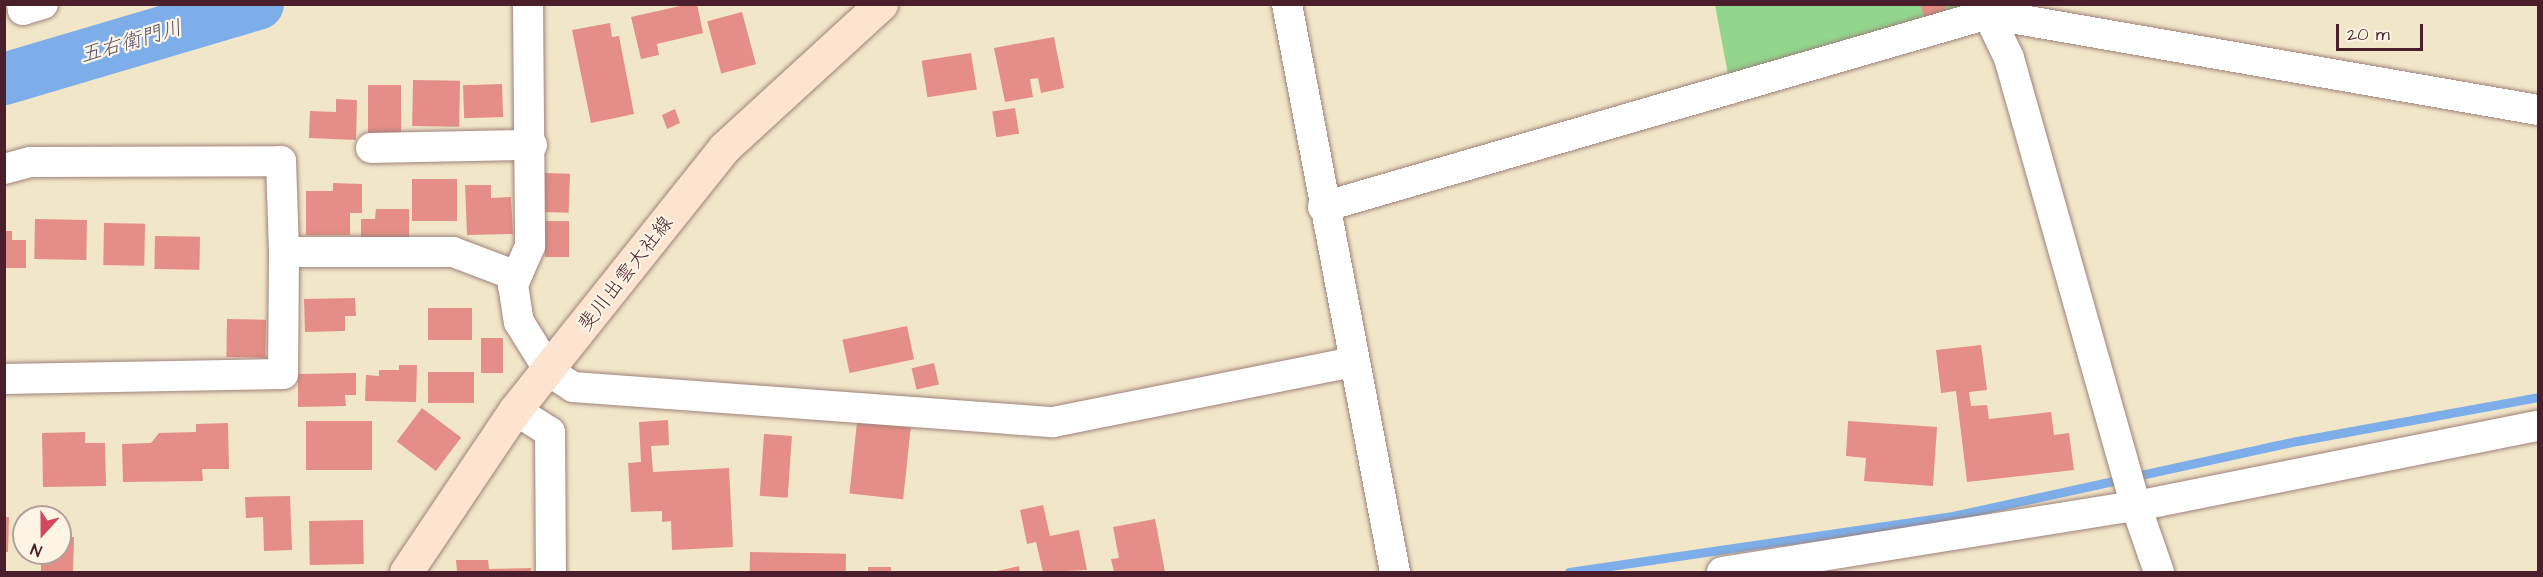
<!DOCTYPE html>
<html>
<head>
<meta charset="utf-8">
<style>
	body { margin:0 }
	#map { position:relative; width:2543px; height:577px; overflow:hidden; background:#f2e6c9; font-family:"Architects Daughter","Klee One",sans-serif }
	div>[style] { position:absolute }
	.green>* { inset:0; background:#92d58d }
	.stream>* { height:9px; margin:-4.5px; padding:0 4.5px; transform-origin:4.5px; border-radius:4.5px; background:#7daee9 }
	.river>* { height:52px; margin:-26px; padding:0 26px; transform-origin:26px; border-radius:26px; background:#7daee9 }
	.building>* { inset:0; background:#e58d87; transform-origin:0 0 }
	.roads { filter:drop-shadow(0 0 2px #9e827a) drop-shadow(0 0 2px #9e827a) }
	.street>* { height:30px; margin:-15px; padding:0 15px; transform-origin:15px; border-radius:15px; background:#fff }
	.secondary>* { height:33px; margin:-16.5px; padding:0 16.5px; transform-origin:16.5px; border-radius:16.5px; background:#fde4d1 }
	span { translate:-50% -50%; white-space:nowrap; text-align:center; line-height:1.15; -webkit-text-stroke:4.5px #fcf5e5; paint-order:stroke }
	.street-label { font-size:20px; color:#4a1f2b }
	.water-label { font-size:21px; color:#5c516e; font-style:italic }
	.frame { position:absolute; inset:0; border:6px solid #4a1f2b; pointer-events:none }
	.north { position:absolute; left:12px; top:505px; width:60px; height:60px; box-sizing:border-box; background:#fcf5e5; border:2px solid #b59f9b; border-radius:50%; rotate:201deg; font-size:16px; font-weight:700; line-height:24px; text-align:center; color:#4a1f2b }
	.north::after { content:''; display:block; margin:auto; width:21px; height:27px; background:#d1495b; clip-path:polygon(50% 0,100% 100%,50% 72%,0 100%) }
	.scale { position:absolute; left:2336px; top:24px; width:87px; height:27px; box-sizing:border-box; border:3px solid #4a1f2b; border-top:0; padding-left:8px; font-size:18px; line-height:21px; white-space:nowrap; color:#4a1f2b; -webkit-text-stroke:4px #fcf5e5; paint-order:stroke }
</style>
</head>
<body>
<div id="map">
	<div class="green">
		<div style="clip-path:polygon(1962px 4px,1966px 15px,1729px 80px,1715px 5px)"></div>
	</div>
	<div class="stream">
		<div style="left:1569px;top:572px;width:383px;rotate:-8.3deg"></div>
		<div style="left:1948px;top:517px;width:357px;rotate:-12.3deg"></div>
		<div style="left:2297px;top:441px;width:245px;rotate:-10.3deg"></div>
	</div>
	<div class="river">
		<div style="left:4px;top:79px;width:265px;rotate:-16.5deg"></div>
	</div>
	<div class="building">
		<div style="clip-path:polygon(689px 4px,697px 4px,703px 33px,657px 44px,659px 55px,641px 59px,631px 17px)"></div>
		<div style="clip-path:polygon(1920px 4px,1944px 4px,1947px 12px,1925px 19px)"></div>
		<div style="left:742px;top:12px;width:54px;height:36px;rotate:75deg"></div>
		<div style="clip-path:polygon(610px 23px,612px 37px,619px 36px,634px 114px,591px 123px,572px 30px)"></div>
		<div style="clip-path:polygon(1054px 37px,1064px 88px,1041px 93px,1038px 78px,1030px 79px,1033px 97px,1005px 102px,994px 48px)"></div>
		<div style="left:971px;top:53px;width:37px;height:50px;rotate:81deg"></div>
		<div style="left:413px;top:80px;width:47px;height:46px;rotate:1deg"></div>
		<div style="left:502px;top:84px;width:33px;height:39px;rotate:88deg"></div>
		<div style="left:401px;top:85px;width:49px;height:33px;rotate:90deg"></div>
		<div style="clip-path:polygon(336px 99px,357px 100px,356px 140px,309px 138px,310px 111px,336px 112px)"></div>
		<div style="left:1015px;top:108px;width:26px;height:23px;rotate:81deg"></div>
		<div style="clip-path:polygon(675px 109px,680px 123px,667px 129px,662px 115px)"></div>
		<div style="left:545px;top:173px;width:25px;height:39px;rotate:2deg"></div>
		<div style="left:412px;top:179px;width:45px;height:42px"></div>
		<div style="clip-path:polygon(333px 183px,362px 184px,362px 213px,350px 213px,350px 235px,306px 235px,306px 191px,333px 191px)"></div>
		<div style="clip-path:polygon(465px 185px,491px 185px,491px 198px,511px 197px,513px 234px,467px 235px)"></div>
		<div style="clip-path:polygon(376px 209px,409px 209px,409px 243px,361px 243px,361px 219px,375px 219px)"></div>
		<div style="left:35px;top:219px;width:52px;height:40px;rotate:1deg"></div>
		<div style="left:545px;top:221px;width:24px;height:36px"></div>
		<div style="left:104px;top:223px;width:41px;height:42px;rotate:1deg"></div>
		<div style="clip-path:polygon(4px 231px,12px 231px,12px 240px,26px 240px,26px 268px,4px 268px)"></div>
		<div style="left:155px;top:236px;width:45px;height:33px;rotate:1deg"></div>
		<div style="clip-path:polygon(355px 298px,356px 316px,345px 316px,345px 331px,305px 332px,304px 299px)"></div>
		<div style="left:428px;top:308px;width:44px;height:32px"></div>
		<div style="left:227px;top:319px;width:39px;height:38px;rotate:1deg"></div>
		<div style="left:907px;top:326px;width:34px;height:66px;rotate:78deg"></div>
		<div style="left:481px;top:338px;width:22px;height:35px"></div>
		<div style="clip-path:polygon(1981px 345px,1987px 390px,1969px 392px,1971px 406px,1987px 405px,1989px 419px,2051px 412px,2054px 435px,2069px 433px,2074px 470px,1967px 482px,1956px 391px,1941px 393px,1936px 350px)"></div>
		<div style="left:934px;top:363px;width:22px;height:23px;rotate:77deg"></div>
		<div style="clip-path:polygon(399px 365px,417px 365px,416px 402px,365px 401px,366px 375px,379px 376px,379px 370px,399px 370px)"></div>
		<div style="left:428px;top:372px;width:46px;height:31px"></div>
		<div style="clip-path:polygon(356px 373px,356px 395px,345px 395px,346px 406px,298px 407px,298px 374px)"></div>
		<div style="left:422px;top:408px;width:49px;height:42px;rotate:37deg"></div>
		<div style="clip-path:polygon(668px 420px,669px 445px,651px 446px,653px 472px,729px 468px,733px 547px,672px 550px,671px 521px,662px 522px,662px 511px,631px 512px,628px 463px,641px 462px,639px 422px)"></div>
		<div style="left:306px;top:421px;width:66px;height:49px"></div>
		<div style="clip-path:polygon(1848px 421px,1937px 427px,1933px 486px,1864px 481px,1866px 458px,1846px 456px)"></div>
		<div style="left:857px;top:422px;width:54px;height:72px;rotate:6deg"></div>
		<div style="clip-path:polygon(228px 423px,229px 469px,202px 469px,203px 481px,123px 482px,122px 444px,151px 443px,159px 433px,196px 432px,196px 424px)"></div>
		<div style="clip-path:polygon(85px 432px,85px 443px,105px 443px,106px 486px,43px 487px,42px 433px)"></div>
		<div style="left:764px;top:434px;width:28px;height:62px;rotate:4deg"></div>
		<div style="clip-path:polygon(290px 496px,292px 550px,264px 551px,263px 517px,246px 518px,245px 497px)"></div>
		<div style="clip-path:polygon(1043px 505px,1050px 536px,1079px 530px,1087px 570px,1043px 572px,1036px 542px,1027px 544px,1020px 510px)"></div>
		<div style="clip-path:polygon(4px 517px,9px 517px,8px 552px,4px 552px)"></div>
		<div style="clip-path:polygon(1155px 519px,1165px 572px,1114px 572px,1111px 559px,1119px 558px,1113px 527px)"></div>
		<div style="left:363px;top:520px;width:44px;height:54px;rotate:89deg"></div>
		<div style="clip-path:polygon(60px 537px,74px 537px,73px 572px,41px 572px,41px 553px,60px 553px)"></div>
		<div style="left:750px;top:552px;width:96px;height:20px;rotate:1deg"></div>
		<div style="clip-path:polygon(456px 560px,488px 560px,489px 569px,531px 568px,531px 572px,457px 572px)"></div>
		<div style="clip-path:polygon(1019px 566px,1020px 572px,993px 572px)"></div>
		<div style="left:868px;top:567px;width:23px;height:5px"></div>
	</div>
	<div class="roads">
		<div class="street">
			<div style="left:22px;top:4px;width:6px;rotate:81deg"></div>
			<div style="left:23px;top:10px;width:21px;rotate:-17deg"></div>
			<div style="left:528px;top:4px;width:242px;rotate:89.5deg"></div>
			<div style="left:530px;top:246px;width:43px;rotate:113.6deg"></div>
			<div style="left:513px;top:285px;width:37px;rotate:81deg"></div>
			<div style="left:519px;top:322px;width:59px;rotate:58.2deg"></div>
			<div style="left:550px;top:372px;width:27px;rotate:33deg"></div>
			<div style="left:573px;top:387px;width:481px;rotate:4.2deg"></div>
			<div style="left:1053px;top:422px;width:307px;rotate:-11.3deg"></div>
			<div style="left:1287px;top:4px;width:578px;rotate:79.23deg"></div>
			<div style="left:1989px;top:4px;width:10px;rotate:96deg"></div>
			<div style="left:1988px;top:14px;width:49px;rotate:64.5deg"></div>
			<div style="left:2009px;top:58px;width:466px;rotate:74.2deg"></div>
			<div style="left:2136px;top:506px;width:70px;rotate:70.8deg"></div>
			<div style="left:371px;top:148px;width:161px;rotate:-1.1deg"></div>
			<div style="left:4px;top:169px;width:28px;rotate:-15deg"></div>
			<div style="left:31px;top:162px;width:250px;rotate:-0.2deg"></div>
			<div style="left:281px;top:161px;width:91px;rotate:88.1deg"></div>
			<div style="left:284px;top:252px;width:169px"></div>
			<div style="left:453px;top:252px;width:68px;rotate:20.6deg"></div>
			<div style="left:1323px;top:207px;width:692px;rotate:-16.18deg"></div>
			<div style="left:1988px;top:14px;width:558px;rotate:9.9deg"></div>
			<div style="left:4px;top:379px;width:279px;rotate:-1deg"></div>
			<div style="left:283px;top:374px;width:122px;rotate:-89.5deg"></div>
			<div style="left:515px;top:410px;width:41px;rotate:32.2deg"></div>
			<div style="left:550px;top:432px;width:140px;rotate:89.6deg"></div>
			<div style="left:1722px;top:572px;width:419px;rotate:-9.1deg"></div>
			<div style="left:2136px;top:506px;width:410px;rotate:-11.3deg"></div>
		</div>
		<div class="secondary">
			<div style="left:406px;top:572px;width:195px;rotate:-56.1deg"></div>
			<div style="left:515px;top:410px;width:335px;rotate:-51.4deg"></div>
			<div style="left:724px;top:148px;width:213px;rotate:-42.5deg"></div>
		</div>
	</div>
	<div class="street-label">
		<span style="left:626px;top:274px;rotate:-52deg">斐川出雲大社線</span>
	</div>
	<div class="water-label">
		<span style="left:131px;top:42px;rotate:-16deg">五右衛門川</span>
	</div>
	<div class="frame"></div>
	<div class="north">N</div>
	<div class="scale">20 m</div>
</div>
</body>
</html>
